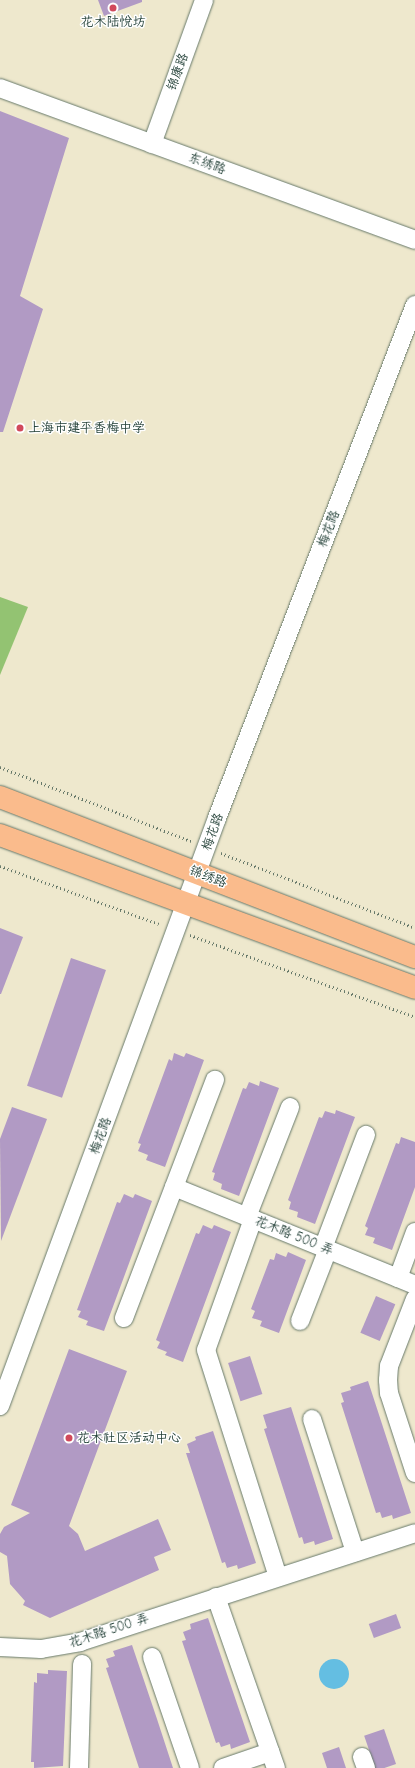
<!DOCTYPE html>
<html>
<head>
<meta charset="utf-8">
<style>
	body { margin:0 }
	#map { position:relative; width:415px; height:1768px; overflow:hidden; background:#eee8cd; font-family:"Comic Neue","LXGW WenKai TC",sans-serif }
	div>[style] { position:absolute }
	.green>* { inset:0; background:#93c372 }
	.water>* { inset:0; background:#64bee2 }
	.round { border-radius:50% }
	.building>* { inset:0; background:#b19ac4; transform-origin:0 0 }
	.path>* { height:2.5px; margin-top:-1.25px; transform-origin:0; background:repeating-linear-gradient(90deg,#67796a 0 1px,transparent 0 4px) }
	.roads { filter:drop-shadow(0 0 1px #67796a) drop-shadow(0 0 1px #67796a) }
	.minor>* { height:18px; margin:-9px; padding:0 9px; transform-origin:9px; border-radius:9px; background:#fff }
	.major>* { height:22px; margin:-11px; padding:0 11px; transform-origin:11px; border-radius:11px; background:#fabb8c }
	.dots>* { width:11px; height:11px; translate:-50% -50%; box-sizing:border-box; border:2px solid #fff; border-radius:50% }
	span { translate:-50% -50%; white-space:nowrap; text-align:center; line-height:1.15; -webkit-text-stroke:3px #fff; paint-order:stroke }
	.poi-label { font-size:13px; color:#1f3d34 }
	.left { translate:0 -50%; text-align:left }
	.street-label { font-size:13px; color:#1f3d34 }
</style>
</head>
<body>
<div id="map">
	<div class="green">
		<div style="clip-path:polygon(0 597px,28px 607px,0 675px)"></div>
	</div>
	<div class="water">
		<div class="round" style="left:319px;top:1659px;width:30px;height:30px"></div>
	</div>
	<div class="building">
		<div style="clip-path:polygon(98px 0,142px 0,142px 2px,104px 16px)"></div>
		<div style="clip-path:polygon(0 111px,69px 138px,20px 296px,43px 309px,3px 432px,0 432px)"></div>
		<div style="clip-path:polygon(0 928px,23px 937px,1px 994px,0 994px)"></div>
		<div style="left:71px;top:958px;width:37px;height:135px;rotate:19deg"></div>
		<div style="clip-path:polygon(174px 1053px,184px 1057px,186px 1053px,204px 1060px,165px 1167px,146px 1160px,148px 1155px,138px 1151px,141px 1144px,138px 1143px,169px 1059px,172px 1061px)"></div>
		<div style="clip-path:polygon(260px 1081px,279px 1088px,239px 1196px,221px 1189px,222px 1184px,213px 1180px,215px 1173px,212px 1172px,243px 1088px,246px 1089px,249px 1082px,259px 1086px)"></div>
		<div style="clip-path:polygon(12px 1107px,47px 1119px,1px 1241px,0 1139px)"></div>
		<div style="clip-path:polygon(336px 1110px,355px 1117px,315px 1224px,297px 1217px,298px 1212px,289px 1209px,291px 1202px,288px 1200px,319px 1117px,322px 1118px,325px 1111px,335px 1114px)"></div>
		<div style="clip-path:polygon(401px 1137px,415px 1142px,415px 1187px,392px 1250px,373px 1243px,375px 1238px,365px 1235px,368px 1228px,365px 1226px,396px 1143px,399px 1144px)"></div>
		<div style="clip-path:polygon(124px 1194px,133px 1198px,135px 1194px,152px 1201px,104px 1331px,86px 1325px,88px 1321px,78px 1317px,81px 1311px,77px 1310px,117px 1202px,120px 1203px)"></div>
		<div style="clip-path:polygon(203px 1225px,212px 1229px,214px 1225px,231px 1232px,183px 1362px,165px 1355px,167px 1352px,157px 1348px,160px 1342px,156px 1340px,196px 1233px,199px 1234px)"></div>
		<div style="clip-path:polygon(288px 1252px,306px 1260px,279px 1333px,260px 1326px,262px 1321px,252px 1318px,255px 1311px,251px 1309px,270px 1259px,274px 1260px,276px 1253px,286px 1257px)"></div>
		<div style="left:376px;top:1296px;width:21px;height:40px;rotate:23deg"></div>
		<div style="clip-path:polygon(69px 1349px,127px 1371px,69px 1526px,78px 1534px,85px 1551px,158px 1519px,171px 1550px,154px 1557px,159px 1570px,50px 1618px,23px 1605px,25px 1601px,10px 1584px,7px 1556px,0 1552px,0 1534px,4px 1527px,30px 1513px,11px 1505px)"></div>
		<div style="left:250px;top:1356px;width:40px;height:23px;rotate:72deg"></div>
		<div style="clip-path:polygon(368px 1381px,411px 1513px,393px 1519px,392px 1515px,382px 1518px,380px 1512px,376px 1513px,341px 1403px,344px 1402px,341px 1393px,351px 1390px,350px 1387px)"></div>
		<div style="clip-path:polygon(291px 1407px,333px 1539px,315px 1545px,314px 1541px,304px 1544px,302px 1537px,299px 1538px,264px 1429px,267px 1428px,263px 1415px)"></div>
		<div style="clip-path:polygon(213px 1431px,256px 1563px,238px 1569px,237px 1565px,227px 1568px,225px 1562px,222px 1563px,186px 1453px,190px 1453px,187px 1444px,196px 1440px,195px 1437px)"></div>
		<div style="left:396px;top:1614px;width:15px;height:29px;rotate:70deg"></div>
		<div style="clip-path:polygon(208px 1618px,250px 1742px,231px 1749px,230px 1744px,221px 1747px,219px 1742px,216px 1743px,182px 1641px,186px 1640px,183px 1632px,191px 1629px,190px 1624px)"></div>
		<div style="clip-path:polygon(132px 1645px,157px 1719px,173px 1768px,139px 1768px,112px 1686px,106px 1668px,109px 1667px,106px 1659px,115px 1656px,113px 1651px)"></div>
		<div style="clip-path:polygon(48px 1670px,67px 1671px,63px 1766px,34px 1768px,34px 1762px,31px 1762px,34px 1682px,37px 1683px,37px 1673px,48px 1674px)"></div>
		<div style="left:384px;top:1729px;width:37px;height:21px;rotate:71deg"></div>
		<div style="clip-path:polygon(339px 1747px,346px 1768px,327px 1768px,322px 1753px)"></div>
	</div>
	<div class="path">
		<div style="left:0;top:767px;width:205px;rotate:21.2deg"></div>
		<div style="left:221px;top:853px;width:208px;rotate:21.1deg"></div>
		<div style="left:0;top:866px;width:169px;rotate:20deg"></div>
		<div style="left:190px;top:935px;width:239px;rotate:20deg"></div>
	</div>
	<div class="roads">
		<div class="minor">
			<div style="left:0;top:88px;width:442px;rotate:20.1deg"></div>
			<div style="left:152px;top:144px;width:153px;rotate:-70.1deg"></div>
			<div style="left:174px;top:1187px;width:260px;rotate:22.1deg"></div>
			<div style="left:247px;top:1217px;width:118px;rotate:-68.6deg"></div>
			<div style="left:253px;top:1219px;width:139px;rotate:109.7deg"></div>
			<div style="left:206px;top:1350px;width:238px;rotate:72.4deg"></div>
			<div style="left:323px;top:1248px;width:121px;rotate:-69.2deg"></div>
			<div style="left:398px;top:1278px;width:49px;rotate:-69.7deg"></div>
			<div style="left:415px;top:1299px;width:72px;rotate:111.2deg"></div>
			<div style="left:389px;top:1366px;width:14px;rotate:94deg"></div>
			<div style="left:388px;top:1380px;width:13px;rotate:86deg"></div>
			<div style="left:389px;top:1393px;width:84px;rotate:72deg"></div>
			<div style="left:124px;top:1318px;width:255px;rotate:-69.1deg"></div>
			<div style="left:300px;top:1321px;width:77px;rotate:-68.7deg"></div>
			<div style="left:0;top:1406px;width:627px;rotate:-69.74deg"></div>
			<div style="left:217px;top:818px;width:550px;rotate:-68.9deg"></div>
			<div style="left:312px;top:1419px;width:140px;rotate:72.1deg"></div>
			<div style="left:216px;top:1597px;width:181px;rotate:70.7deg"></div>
			<div style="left:0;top:1647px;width:41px;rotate:2.8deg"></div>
			<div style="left:41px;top:1649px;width:40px;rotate:-10deg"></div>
			<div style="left:80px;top:1642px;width:352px;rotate:-18deg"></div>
			<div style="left:152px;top:1657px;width:117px;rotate:71.1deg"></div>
			<div style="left:362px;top:1757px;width:12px;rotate:70deg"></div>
			<div style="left:79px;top:1768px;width:104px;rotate:-88.3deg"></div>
			<div style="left:223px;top:1768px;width:50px;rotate:-18.8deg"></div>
		</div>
		<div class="major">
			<div style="left:0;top:797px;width:445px;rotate:21.1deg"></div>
			<div style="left:0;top:835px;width:442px;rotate:20.2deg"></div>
		</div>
	</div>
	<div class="dots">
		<div style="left:113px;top:8px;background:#d1495b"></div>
		<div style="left:20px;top:428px;background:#d1495b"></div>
		<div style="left:69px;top:1438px;background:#d1495b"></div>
	</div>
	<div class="poi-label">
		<span style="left:113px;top:22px">花木陆悦坊</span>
		<span class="left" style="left:28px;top:428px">上海市建平香梅中学</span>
		<span class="left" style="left:77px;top:1438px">花木社区活动中心</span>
	</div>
	<div class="street-label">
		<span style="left:178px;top:72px;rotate:-70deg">锦康路</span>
		<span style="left:207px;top:164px;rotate:20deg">东绣路</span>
		<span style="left:329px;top:529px;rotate:-69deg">梅花路</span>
		<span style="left:213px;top:832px;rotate:-70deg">梅花路</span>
		<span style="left:208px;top:877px;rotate:21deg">锦绣路</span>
		<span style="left:101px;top:1136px;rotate:-70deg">梅花路</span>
		<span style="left:294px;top:1236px;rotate:22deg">花木路 500 弄</span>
		<span style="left:109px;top:1631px;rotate:-18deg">花木路 500 弄</span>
	</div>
</div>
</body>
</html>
